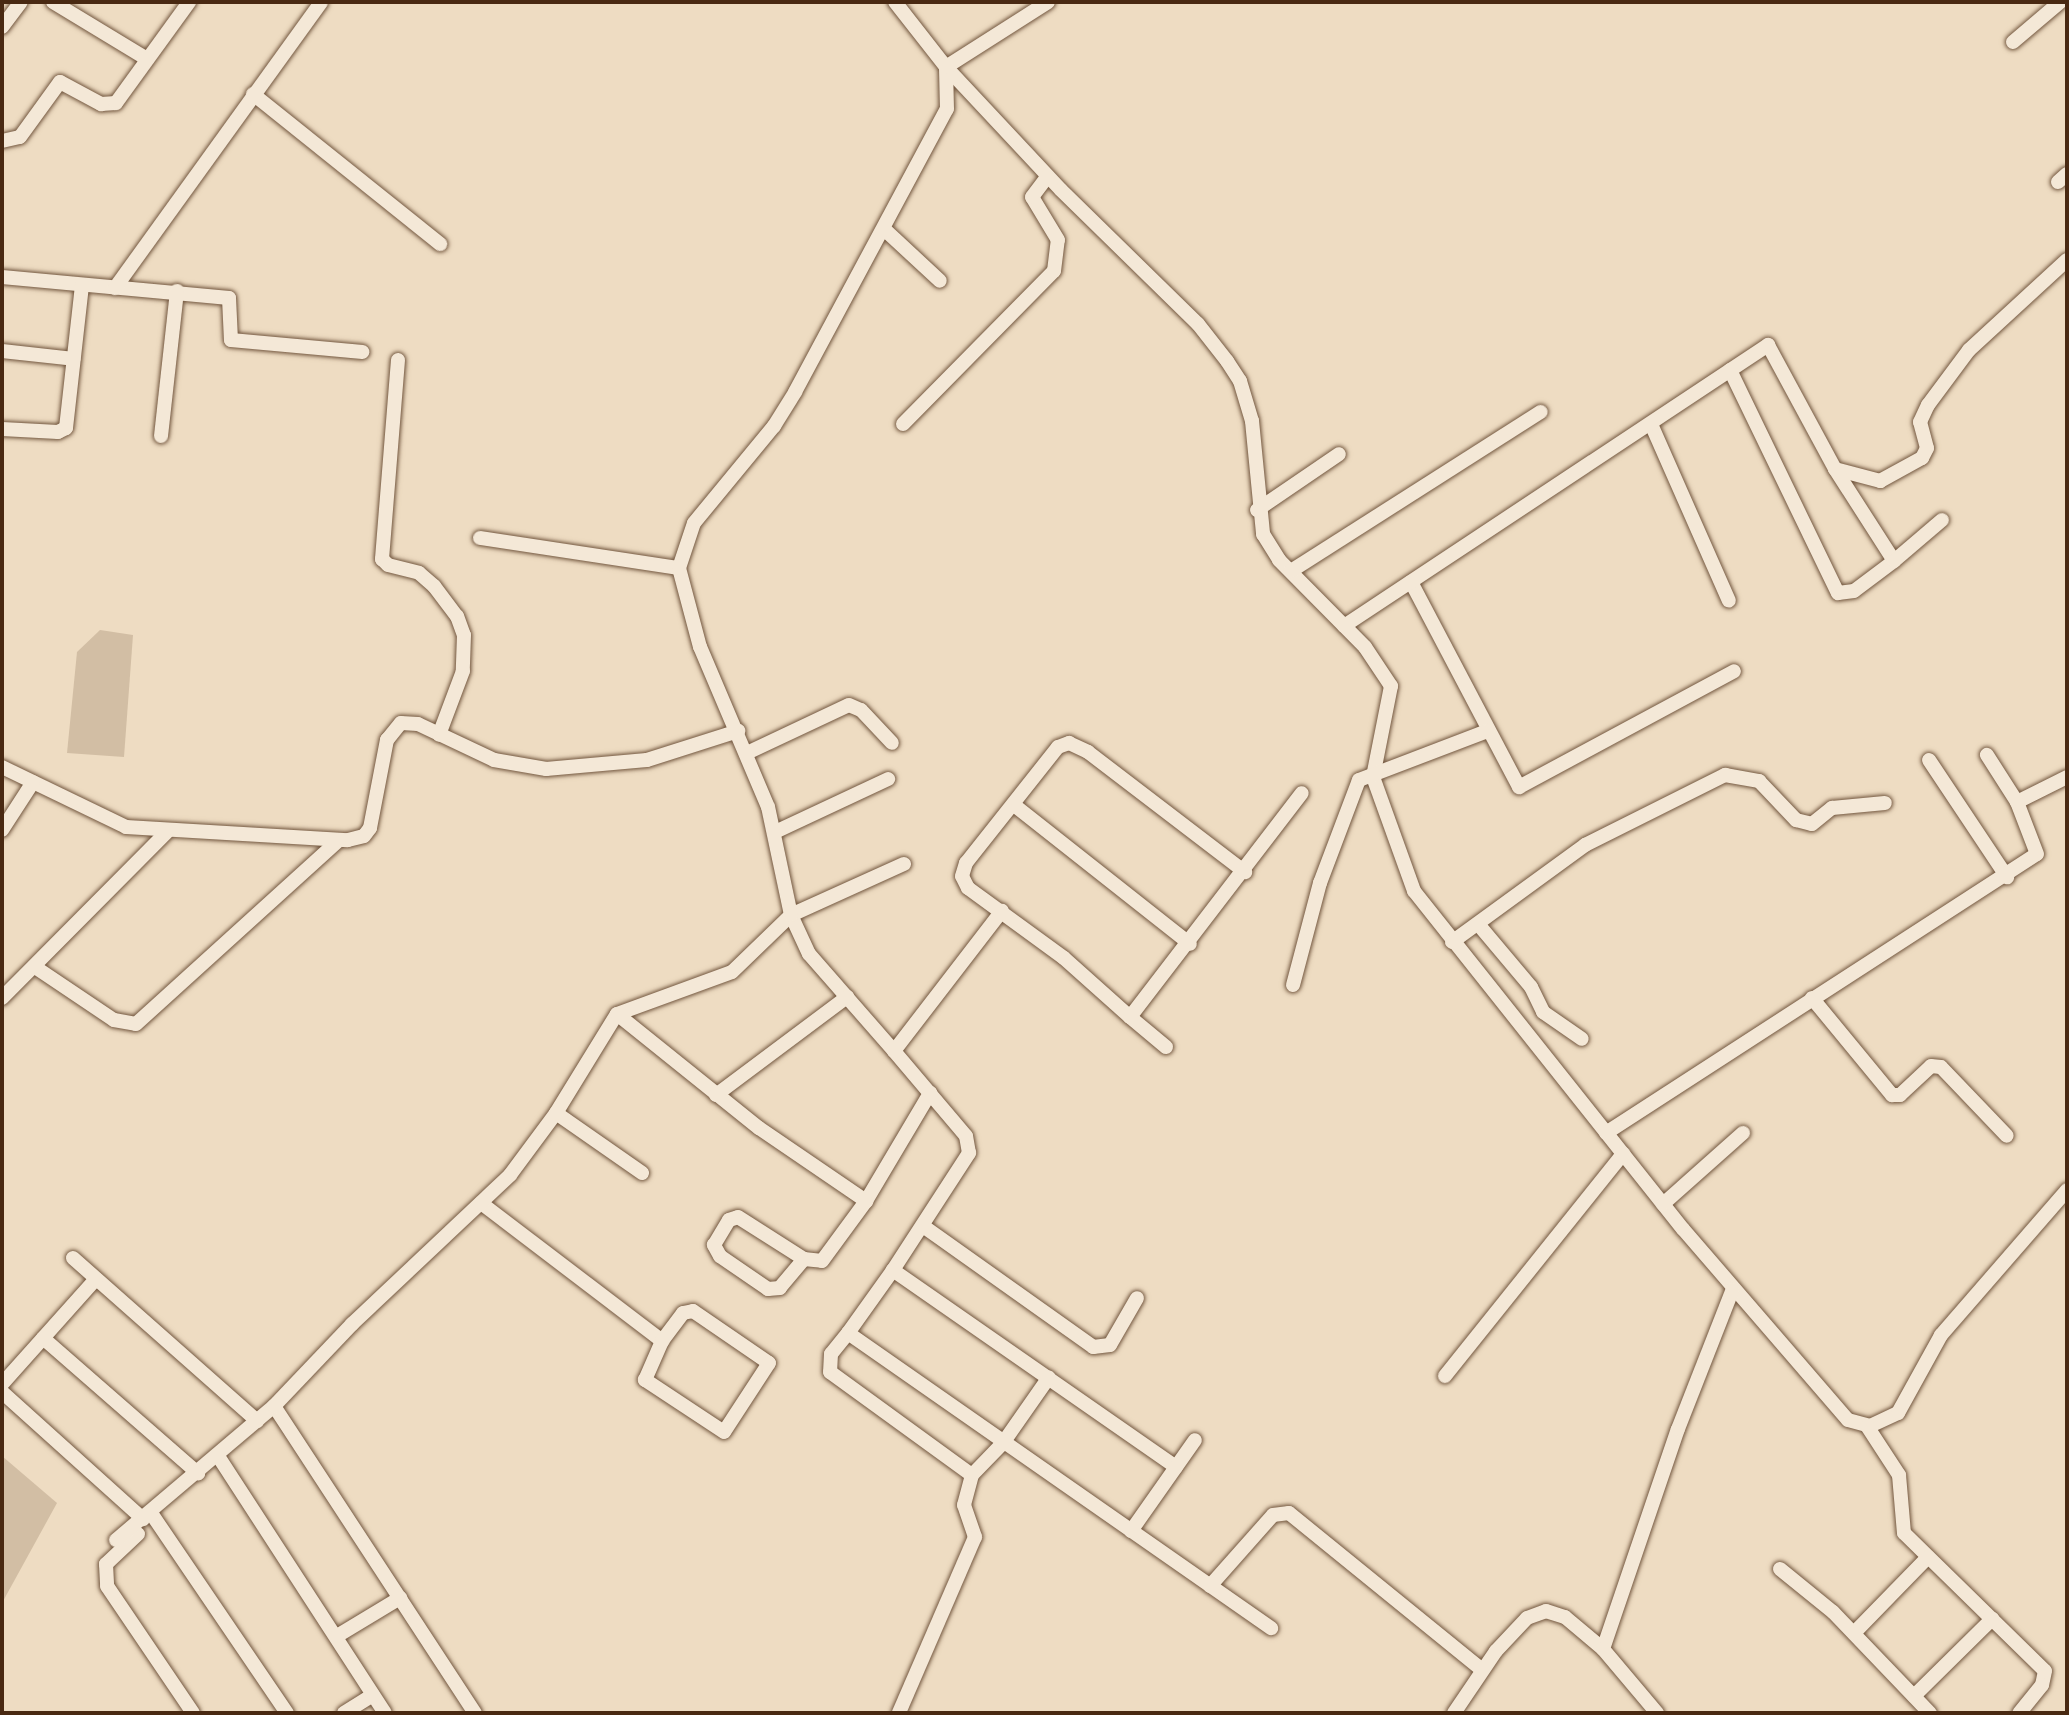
<!DOCTYPE html>
<html>
<head>
<meta charset="utf-8">
<style>
	body { margin:0 }
	#map { position:relative; width:2069px; height:1715px; overflow:hidden; background:#eedcc2; font-family:Vollkorn,serif }
	div>[style] { position:absolute }
	.green>* { inset:0; background:#d2bea4 }
	.roads { filter:drop-shadow(0 0 2px #72563e) drop-shadow(0 0 2px #72563e) }
	.minor>* { height:14px; margin:-7px; padding:0 7px; transform-origin:7px; border-radius:7px; background:#f4e8d7 }
	span { translate:-50% -50%; white-space:nowrap; text-align:center; line-height:1.15; -webkit-text-stroke:7px #f4e8d7; paint-order:stroke }
	.frame { position:absolute; inset:0; border:4px solid #492912; pointer-events:none }
</style>
</head>
<body>
<div id="map">
	<div class="green">
		<div style="clip-path:polygon(100px 630px,133px 635px,124px 757px,67px 753px,77px 652px)"></div>
		<div style="clip-path:polygon(2px 1456px,57px 1503px,2px 1603px)"></div>
	</div>
	<div class="roads">
		<div class="minor">
			<div style="left:53px;top:2px;width:110px;rotate:31.2deg"></div>
			<div style="left:1048px;top:2px;width:121px;rotate:147.5deg"></div>
			<div style="left:946px;top:67px;width:168px;rotate:46.9deg"></div>
			<div style="left:1061px;top:190px;width:192px;rotate:44.4deg"></div>
			<div style="left:1198px;top:324px;width:47px;rotate:51.9deg"></div>
			<div style="left:1227px;top:361px;width:24px;rotate:57deg"></div>
			<div style="left:1240px;top:381px;width:42px;rotate:73.3deg"></div>
			<div style="left:1252px;top:421px;width:114px;rotate:84.4deg"></div>
			<div style="left:1263px;top:534px;width:31px;rotate:58deg"></div>
			<div style="left:1279px;top:560px;width:122px;rotate:45.3deg"></div>
			<div style="left:1365px;top:647px;width:47px;rotate:56.3deg"></div>
			<div style="left:1391px;top:686px;width:93px;rotate:101.2deg"></div>
			<div style="left:1373px;top:777px;width:121px;rotate:70.2deg"></div>
			<div style="left:1414px;top:891px;width:432px;rotate:51.5deg"></div>
			<div style="left:1683px;top:1229px;width:252px;rotate:49.2deg"></div>
			<div style="left:1848px;top:1420px;width:23px;rotate:15deg"></div>
			<div style="left:1870px;top:1426px;width:31px;rotate:-25deg"></div>
			<div style="left:1898px;top:1413px;width:89px;rotate:-61.1deg"></div>
			<div style="left:1941px;top:1335px;width:192px;rotate:-49deg"></div>
			<div style="left:2px;top:27px;width:31px;rotate:-53deg"></div>
			<div style="left:2013px;top:42px;width:62px;rotate:-40.4deg"></div>
			<div style="left:253px;top:94px;width:240px;rotate:38.7deg"></div>
			<div style="left:2px;top:141px;width:18px;rotate:-13deg"></div>
			<div style="left:20px;top:137px;width:68px;rotate:-54deg"></div>
			<div style="left:60px;top:82px;width:47px;rotate:28.2deg"></div>
			<div style="left:101px;top:104px;width:15px;rotate:-4deg"></div>
			<div style="left:116px;top:103px;width:125px;rotate:-54.1deg"></div>
			<div style="left:2058px;top:182px;width:12px;rotate:-42deg"></div>
			<div style="left:884px;top:229px;width:76px;rotate:42.9deg"></div>
			<div style="left:2px;top:277px;width:228px;rotate:5.3deg"></div>
			<div style="left:229px;top:298px;width:42px;rotate:87.3deg"></div>
			<div style="left:231px;top:340px;width:132px;rotate:5.2deg"></div>
			<div style="left:115px;top:288px;width:352px;rotate:-54.2deg"></div>
			<div style="left:2px;top:351px;width:72px;rotate:6.3deg"></div>
			<div style="left:398px;top:360px;width:200px;rotate:94.6deg"></div>
			<div style="left:382px;top:559px;width:8px;rotate:45deg"></div>
			<div style="left:388px;top:565px;width:32px;rotate:14deg"></div>
			<div style="left:419px;top:573px;width:20px;rotate:41deg"></div>
			<div style="left:434px;top:586px;width:38px;rotate:53deg"></div>
			<div style="left:457px;top:616px;width:20px;rotate:70deg"></div>
			<div style="left:464px;top:635px;width:36px;rotate:92deg"></div>
			<div style="left:463px;top:671px;width:68px;rotate:110.6deg"></div>
			<div style="left:1730px;top:370px;width:248px;rotate:64.2deg"></div>
			<div style="left:1838px;top:593px;width:16px;rotate:-7deg"></div>
			<div style="left:1854px;top:591px;width:50px;rotate:-36.9deg"></div>
			<div style="left:903px;top:424px;width:215px;rotate:-45.4deg"></div>
			<div style="left:1054px;top:271px;width:31px;rotate:-83deg"></div>
			<div style="left:1058px;top:240px;width:50px;rotate:-121.2deg"></div>
			<div style="left:1032px;top:197px;width:26px;rotate:-53deg"></div>
			<div style="left:1651px;top:424px;width:193px;rotate:66.2deg"></div>
			<div style="left:2px;top:429px;width:56px;rotate:3.1deg"></div>
			<div style="left:58px;top:432px;width:9px;rotate:-27deg"></div>
			<div style="left:66px;top:428px;width:144px;rotate:-83.6deg"></div>
			<div style="left:161px;top:436px;width:146px;rotate:-83.7deg"></div>
			<div style="left:1835px;top:469px;width:47px;rotate:14.9deg"></div>
			<div style="left:1880px;top:481px;width:48px;rotate:-28.7deg"></div>
			<div style="left:1922px;top:458px;width:11px;rotate:-63deg"></div>
			<div style="left:1927px;top:448px;width:27px;rotate:-105deg"></div>
			<div style="left:1920px;top:422px;width:19px;rotate:-65deg"></div>
			<div style="left:1928px;top:405px;width:69px;rotate:-53.3deg"></div>
			<div style="left:1969px;top:350px;width:133px;rotate:-42.6deg"></div>
			<div style="left:1257px;top:510px;width:99px;rotate:-34.3deg"></div>
			<div style="left:480px;top:538px;width:201px;rotate:8.6deg"></div>
			<div style="left:1291px;top:571px;width:296px;rotate:-32.5deg"></div>
			<div style="left:1411px;top:582px;width:232px;rotate:62.2deg"></div>
			<div style="left:1519px;top:787px;width:244px;rotate:-28.3deg"></div>
			<div style="left:1344px;top:626px;width:509px;rotate:-33.53deg"></div>
			<div style="left:1768px;top:345px;width:141px;rotate:61.6deg"></div>
			<div style="left:1835px;top:469px;width:109px;rotate:57.3deg"></div>
			<div style="left:1894px;top:561px;width:63px;rotate:-40.5deg"></div>
			<div style="left:749px;top:752px;width:110px;rotate:-25.2deg"></div>
			<div style="left:849px;top:705px;width:13px;rotate:23deg"></div>
			<div style="left:861px;top:710px;width:45px;rotate:46.8deg"></div>
			<div style="left:1929px;top:760px;width:141px;rotate:56.3deg"></div>
			<div style="left:2px;top:767px;width:138px;rotate:25.8deg"></div>
			<div style="left:126px;top:827px;width:222px;rotate:3.4deg"></div>
			<div style="left:348px;top:840px;width:16px;rotate:-14deg"></div>
			<div style="left:364px;top:836px;width:10px;rotate:-53deg"></div>
			<div style="left:370px;top:828px;width:90px;rotate:-79.1deg"></div>
			<div style="left:387px;top:740px;width:22px;rotate:-51deg"></div>
			<div style="left:401px;top:723px;width:17px;rotate:3deg"></div>
			<div style="left:418px;top:724px;width:84px;rotate:25.3deg"></div>
			<div style="left:494px;top:760px;width:53px;rotate:9.8deg"></div>
			<div style="left:546px;top:769px;width:101px;rotate:-5.1deg"></div>
			<div style="left:647px;top:760px;width:96px;rotate:-17.7deg"></div>
			<div style="left:2017px;top:802px;width:56px;rotate:-26.6deg"></div>
			<div style="left:1014px;top:805px;width:224px;rotate:38.3deg"></div>
			<div style="left:2px;top:830px;width:57px;rotate:-57.1deg"></div>
			<div style="left:775px;top:832px;width:125px;rotate:-25.1deg"></div>
			<div style="left:1478px;top:924px;width:82px;rotate:49.9deg"></div>
			<div style="left:1531px;top:987px;width:28px;rotate:64deg"></div>
			<div style="left:1543px;top:1012px;width:47px;rotate:34.7deg"></div>
			<div style="left:1452px;top:942px;width:165px;rotate:-36.1deg"></div>
			<div style="left:1585px;top:845px;width:157px;rotate:-26.6deg"></div>
			<div style="left:1725px;top:775px;width:35px;rotate:10deg"></div>
			<div style="left:1759px;top:781px;width:54px;rotate:46.5deg"></div>
			<div style="left:1796px;top:820px;width:16px;rotate:14deg"></div>
			<div style="left:1812px;top:824px;width:26px;rotate:-39deg"></div>
			<div style="left:1832px;top:808px;width:53px;rotate:-5.4deg"></div>
			<div style="left:35px;top:967px;width:95px;rotate:33.9deg"></div>
			<div style="left:114px;top:1020px;width:22px;rotate:10deg"></div>
			<div style="left:136px;top:1024px;width:274px;rotate:-42.2deg"></div>
			<div style="left:1293px;top:985px;width:106px;rotate:-75.2deg"></div>
			<div style="left:1320px;top:883px;width:110px;rotate:-69.3deg"></div>
			<div style="left:1359px;top:780px;width:137px;rotate:-20.9deg"></div>
			<div style="left:2px;top:998px;width:235px;rotate:-45.2deg"></div>
			<div style="left:1812px;top:998px;width:126px;rotate:50.5deg"></div>
			<div style="left:1892px;top:1095px;width:8px"></div>
			<div style="left:1900px;top:1095px;width:42px;rotate:-43.1deg"></div>
			<div style="left:1931px;top:1066px;width:10px;rotate:6deg"></div>
			<div style="left:1941px;top:1067px;width:95px;rotate:46.3deg"></div>
			<div style="left:617px;top:1014px;width:182px;rotate:38.8deg"></div>
			<div style="left:759px;top:1128px;width:130px;rotate:34.3deg"></div>
			<div style="left:866px;top:1201px;width:126px;rotate:-59.3deg"></div>
			<div style="left:1130px;top:1017px;width:89px;rotate:-138.2deg"></div>
			<div style="left:1064px;top:958px;width:119px;rotate:-143.9deg"></div>
			<div style="left:968px;top:888px;width:13px;rotate:-117deg"></div>
			<div style="left:962px;top:876px;width:14px;rotate:-73deg"></div>
			<div style="left:966px;top:863px;width:148px;rotate:-51.6deg"></div>
			<div style="left:1058px;top:747px;width:12px;rotate:-20deg"></div>
			<div style="left:1069px;top:743px;width:21px;rotate:25deg"></div>
			<div style="left:1088px;top:752px;width:198px;rotate:37.4deg"></div>
			<div style="left:1166px;top:1047px;width:47px;rotate:-140.2deg"></div>
			<div style="left:1130px;top:1017px;width:282px;rotate:-52.5deg"></div>
			<div style="left:894px;top:1051px;width:129px;rotate:-131.2deg"></div>
			<div style="left:809px;top:954px;width:43px;rotate:-114.8deg"></div>
			<div style="left:791px;top:915px;width:124px;rotate:-24.3deg"></div>
			<div style="left:716px;top:1095px;width:164px;rotate:-36.8deg"></div>
			<div style="left:556px;top:1113px;width:105px;rotate:34.9deg"></div>
			<div style="left:1606px;top:1133px;width:513px;rotate:-32.92deg"></div>
			<div style="left:2037px;top:854px;width:56px;rotate:-111deg"></div>
			<div style="left:2017px;top:802px;width:56px;rotate:-122.6deg"></div>
			<div style="left:481px;top:1203px;width:228px;rotate:37.3deg"></div>
			<div style="left:1663px;top:1204px;width:107px;rotate:-41.6deg"></div>
			<div style="left:923px;top:1226px;width:209px;rotate:35.4deg"></div>
			<div style="left:1093px;top:1347px;width:17px;rotate:-7deg"></div>
			<div style="left:1110px;top:1345px;width:54px;rotate:-60.1deg"></div>
			<div style="left:73px;top:1258px;width:246px;rotate:41.5deg"></div>
			<div style="left:804px;top:1259px;width:38px;rotate:130deg"></div>
			<div style="left:780px;top:1288px;width:12px;rotate:175deg"></div>
			<div style="left:768px;top:1289px;width:58px;rotate:-145.5deg"></div>
			<div style="left:720px;top:1256px;width:13px;rotate:-119deg"></div>
			<div style="left:714px;top:1245px;width:29px;rotate:-59deg"></div>
			<div style="left:729px;top:1220px;width:9px;rotate:-18deg"></div>
			<div style="left:738px;top:1217px;width:78px;rotate:32.5deg"></div>
			<div style="left:804px;top:1259px;width:18px;rotate:6deg"></div>
			<div style="left:822px;top:1261px;width:74px;rotate:-53.7deg"></div>
			<div style="left:893px;top:1270px;width:140px;rotate:-57deg"></div>
			<div style="left:969px;top:1153px;width:17px;rotate:-100deg"></div>
			<div style="left:966px;top:1136px;width:111px;rotate:-130.3deg"></div>
			<div style="left:894px;top:1051px;width:177px;rotate:-52.4deg"></div>
			<div style="left:693px;top:1311px;width:92px;rotate:34.4deg"></div>
			<div style="left:769px;top:1363px;width:82px;rotate:123.1deg"></div>
			<div style="left:724px;top:1432px;width:95px;rotate:-146.6deg"></div>
			<div style="left:645px;top:1380px;width:43px;rotate:-66.4deg"></div>
			<div style="left:662px;top:1341px;width:35px;rotate:-53deg"></div>
			<div style="left:683px;top:1313px;width:10px;rotate:-11deg"></div>
			<div style="left:848px;top:1333px;width:27px;rotate:129deg"></div>
			<div style="left:831px;top:1354px;width:18px;rotate:93deg"></div>
			<div style="left:830px;top:1372px;width:175px;rotate:36deg"></div>
			<div style="left:972px;top:1475px;width:31px;rotate:105deg"></div>
			<div style="left:964px;top:1505px;width:34px;rotate:71deg"></div>
			<div style="left:975px;top:1537px;width:192px;rotate:113.4deg"></div>
			<div style="left:43px;top:1338px;width:206px;rotate:41.1deg"></div>
			<div style="left:1445px;top:1376px;width:285px;rotate:-51.3deg"></div>
			<div style="left:2px;top:1384px;width:141px;rotate:-48.2deg"></div>
			<div style="left:2px;top:1392px;width:190px;rotate:42deg"></div>
			<div style="left:274px;top:1406px;width:367px;rotate:56.8deg"></div>
			<div style="left:1867px;top:1426px;width:59px;rotate:56.9deg"></div>
			<div style="left:1899px;top:1475px;width:58px;rotate:85.1deg"></div>
			<div style="left:1904px;top:1533px;width:197px;rotate:44.4deg"></div>
			<div style="left:2045px;top:1671px;width:14px;rotate:102deg"></div>
			<div style="left:2042px;top:1685px;width:36px;rotate:129deg"></div>
			<div style="left:218px;top:1456px;width:306px;rotate:57deg"></div>
			<div style="left:1176px;top:1467px;width:345px;rotate:-145.2deg"></div>
			<div style="left:893px;top:1270px;width:77px;rotate:125.5deg"></div>
			<div style="left:848px;top:1333px;width:516px;rotate:34.89deg"></div>
			<div style="left:972px;top:1475px;width:45px;rotate:-45.9deg"></div>
			<div style="left:1003px;top:1443px;width:80px;rotate:-55.1deg"></div>
			<div style="left:151px;top:1513px;width:242px;rotate:55.8deg"></div>
			<div style="left:1131px;top:1531px;width:111px;rotate:-54.9deg"></div>
			<div style="left:138px;top:1534px;width:44px;rotate:136.8deg"></div>
			<div style="left:106px;top:1564px;width:22px;rotate:87deg"></div>
			<div style="left:107px;top:1586px;width:153px;rotate:55.9deg"></div>
			<div style="left:116px;top:1540px;width:207px;rotate:-40.3deg"></div>
			<div style="left:274px;top:1406px;width:113px;rotate:-46.4deg"></div>
			<div style="left:352px;top:1324px;width:217px;rotate:-43.3deg"></div>
			<div style="left:510px;top:1175px;width:77px;rotate:-53.4deg"></div>
			<div style="left:556px;top:1113px;width:116px;rotate:-58.4deg"></div>
			<div style="left:617px;top:1014px;width:122px;rotate:-20.1deg"></div>
			<div style="left:732px;top:972px;width:82px;rotate:-44deg"></div>
			<div style="left:791px;top:915px;width:110px;rotate:-102deg"></div>
			<div style="left:768px;top:807px;width:174px;rotate:-113deg"></div>
			<div style="left:700px;top:647px;width:82px;rotate:-104.9deg"></div>
			<div style="left:679px;top:568px;width:47px;rotate:-71.6deg"></div>
			<div style="left:694px;top:523px;width:126px;rotate:-50.5deg"></div>
			<div style="left:774px;top:426px;width:40px;rotate:-58deg"></div>
			<div style="left:795px;top:392px;width:321px;rotate:-61.8deg"></div>
			<div style="left:947px;top:109px;width:42px;rotate:-91.4deg"></div>
			<div style="left:946px;top:67px;width:83px;rotate:-128.1deg"></div>
			<div style="left:1780px;top:1569px;width:68px;rotate:39.1deg"></div>
			<div style="left:1833px;top:1612px;width:140px;rotate:46.2deg"></div>
			<div style="left:1210px;top:1586px;width:95px;rotate:-48.4deg"></div>
			<div style="left:1273px;top:1515px;width:16px;rotate:-7deg"></div>
			<div style="left:1289px;top:1513px;width:249px;rotate:39.1deg"></div>
			<div style="left:1854px;top:1633px;width:106px;rotate:-45.8deg"></div>
			<div style="left:337px;top:1636px;width:74px;rotate:-31.1deg"></div>
			<div style="left:1603px;top:1649px;width:232px;rotate:-71.2deg"></div>
			<div style="left:1678px;top:1429px;width:150px;rotate:-68.6deg"></div>
			<div style="left:1914px;top:1696px;width:110px;rotate:-44.6deg"></div>
			<div style="left:344px;top:1713px;width:34px;rotate:-32deg"></div>
			<div style="left:1454px;top:1713px;width:75px;rotate:-55.9deg"></div>
			<div style="left:1496px;top:1651px;width:45px;rotate:-46.8deg"></div>
			<div style="left:1527px;top:1618px;width:20px;rotate:-20deg"></div>
			<div style="left:1546px;top:1611px;width:20px;rotate:18deg"></div>
			<div style="left:1565px;top:1617px;width:50px;rotate:40.1deg"></div>
			<div style="left:1603px;top:1649px;width:84px;rotate:49.8deg"></div>
		</div>
	</div>
	<div class="frame"></div>
</div>
</body>
</html>
